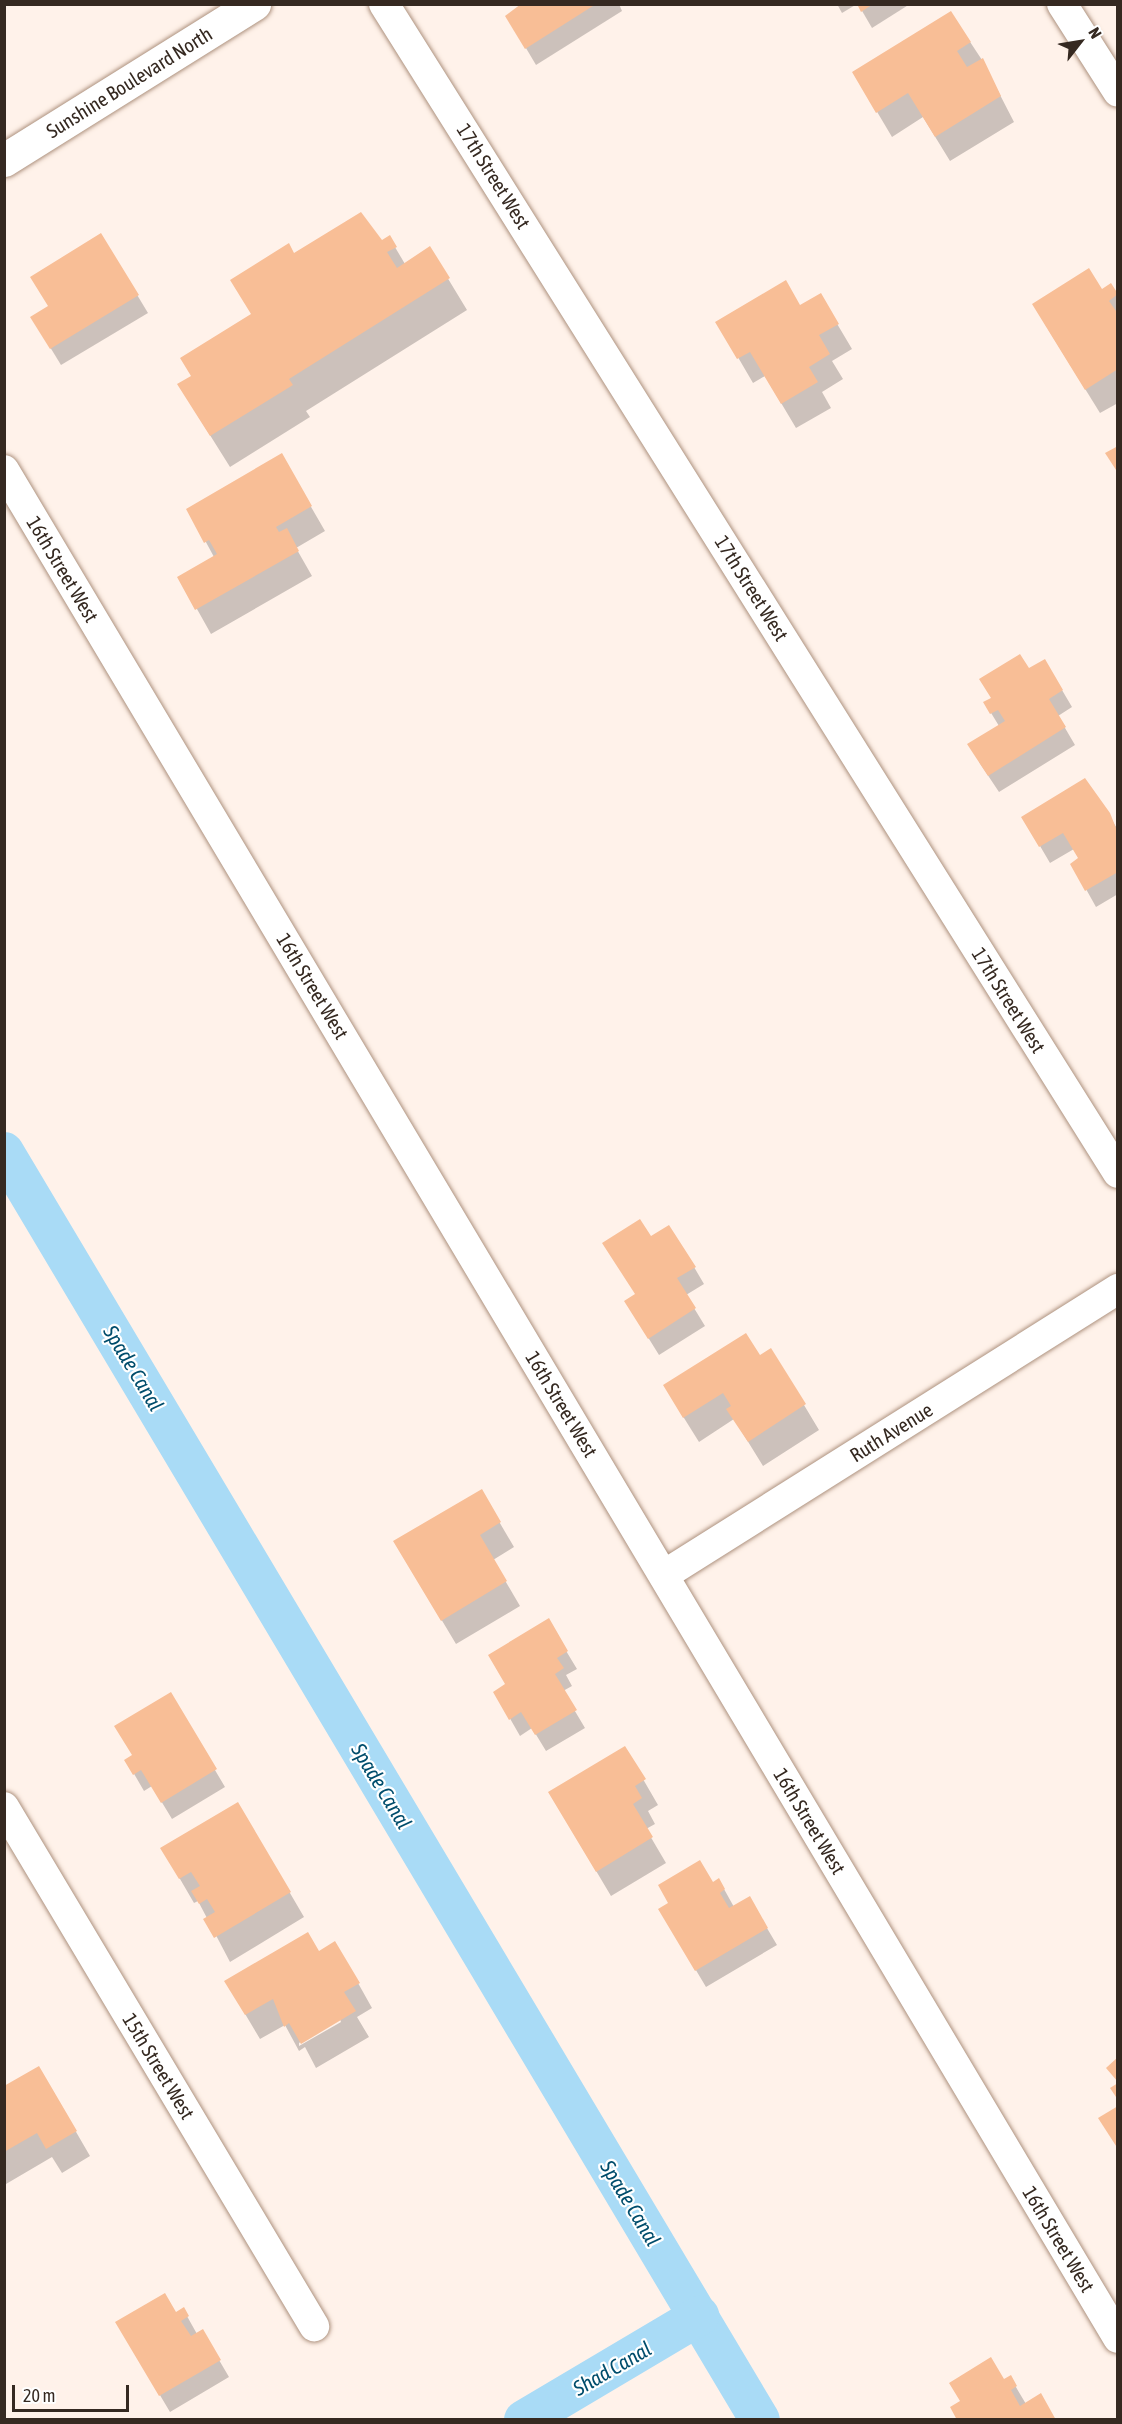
<!DOCTYPE html>
<html>
<head>
<meta charset="utf-8">
<style>
	body { margin:0 }
	#map { position:relative; width:1122px; height:2424px; overflow:hidden; background:#fff2ea; font-family:"Asap Condensed",sans-serif }
	div>[style] { position:absolute }
	.shadow>* { inset:0; background:#0003 }
	.canal>* { height:40px; margin:-20px; padding:0 20px; transform-origin:20px; border-radius:20px; background:#a9dbf6 }
	.building>* { inset:0; background:#f8be96 }
	.roads { filter:drop-shadow(0 0 2px #ae927f) drop-shadow(0 0 2px #ae927f) }
	.minor>* { height:30px; margin:-15px; padding:0 15px; transform-origin:15px; border-radius:15px; background:#fff }
	.tertiary>* { height:33px; margin:-16.5px; padding:0 16.5px; transform-origin:16.5px; border-radius:16.5px; background:#fff }
	span { translate:-50% -50%; white-space:nowrap; text-align:center; line-height:1.15; -webkit-text-stroke:4.5px #fff; paint-order:stroke }
	.street-label { font-size:20px; color:#352921 }
	.water-label { font-size:21px; color:#004d6c; font-style:italic }
	.frame { position:absolute; inset:0; border:6px solid #352921; pointer-events:none }
	.north { position:absolute; left:1050px; top:12px; width:60px; height:60px; -webkit-text-stroke:4px #fff; paint-order:stroke; rotate:59deg; font-size:16px; font-weight:700; line-height:24px; text-align:center; color:#352921 }
	.north::after { content:''; display:block; margin:auto; width:21px; height:27px; background:#352921; clip-path:polygon(50% 0,100% 100%,50% 72%,0 100%) }
	.scale { position:absolute; left:12px; top:2385px; width:117px; height:27px; box-sizing:border-box; border:3px solid #352921; border-top:0; padding-left:8px; font-size:18px; line-height:21px; white-space:nowrap; color:#352921; -webkit-text-stroke:4px #fff; paint-order:stroke }
</style>
</head>
<body>
<div id="map">
	<div class="shadow">
		<div style="clip-path:polygon(522px 4px,619px 4px,622px 11px,536px 65px,517px 33px)"></div>
		<div style="clip-path:polygon(837px 4px,857px 4px,842px 13px)"></div>
		<div style="clip-path:polygon(858px 4px,910px 4px,872px 28px)"></div>
		<div style="clip-path:polygon(951px 13px,982px 60px,1014px 122px,950px 161px,923px 117px,892px 137px,854px 73px)"></div>
		<div style="clip-path:polygon(101px 235px,148px 313px,61px 365px,42px 334px,49px 307px)"></div>
		<div style="clip-path:polygon(389px 237px,405px 264px,430px 249px,467px 310px,306px 411px,310px 417px,230px 467px,198px 416px,192px 377px,252px 315px,294px 255px,382px 242px)"></div>
		<div style="clip-path:polygon(1110px 285px,1117px 296px,1118px 403px,1100px 413px,1048px 329px)"></div>
		<div style="clip-path:polygon(820px 295px,852px 349px,832px 361px,843px 379px,822px 392px,831px 408px,796px 428px,765px 376px,753px 383px,718px 323px,800px 307px)"></div>
		<div style="clip-path:polygon(281px 455px,325px 531px,296px 548px,312px 576px,211px 634px,179px 577px,214px 557px,188px 509px)"></div>
		<div style="clip-path:polygon(1029px 670px,1062px 690px,1072px 707px,1058px 716px,1075px 745px,999px 792px,979px 762px,999px 726px,985px 703px)"></div>
		<div style="clip-path:polygon(1108px 814px,1118px 830px,1118px 894px,1096px 907px,1072px 864px,1080px 859px,1074px 849px,1050px 863px,1023px 817px)"></div>
		<div style="clip-path:polygon(694px 1267px,704px 1284px,686px 1295px,705px 1326px,659px 1355px,636px 1318px,636px 1295px)"></div>
		<div style="clip-path:polygon(771px 1350px,819px 1430px,763px 1466px,734px 1419px,699px 1442px,679px 1410px)"></div>
		<div style="clip-path:polygon(481px 1491px,514px 1547px,493px 1560px,520px 1606px,456px 1644px,410px 1567px)"></div>
		<div style="clip-path:polygon(548px 1621px,577px 1669px,566px 1675px,572px 1686px,563px 1691px,585px 1728px,546px 1751px,532px 1728px,520px 1736px,495px 1692px,507px 1685px)"></div>
		<div style="clip-path:polygon(170px 1694px,225px 1787px,172px 1819px,152px 1786px,144px 1791px,126px 1760px,134px 1756px)"></div>
		<div style="clip-path:polygon(625px 1748px,658px 1805px,648px 1811px,655px 1824px,646px 1829px,666px 1863px,611px 1896px,564px 1817px)"></div>
		<div style="clip-path:polygon(238px 1804px,304px 1917px,230px 1962px,198px 1901px,194px 1903px,162px 1848px)"></div>
		<div style="clip-path:polygon(719px 1880px,734px 1907px,749px 1898px,777px 1945px,706px 1987px,660px 1910px)"></div>
		<div style="clip-path:polygon(evenodd,319px 1953px,358px 1983px,372px 2008px,357px 2017px,369px 2037px,316px 2068px,305px 2047px,299px 2051px,285px 2025px,260px 2039px,226px 1982px,319px 1953px,340px 2019px,341px 2022px,299px 2046px,299px 2043px,340px 2019px)"></div>
		<div style="clip-path:polygon(39px 2068px,90px 2156px,62px 2173px,52px 2157px,6px 2184px,4px 2088px)"></div>
		<div style="clip-path:polygon(183px 2309px,197px 2334px,202px 2331px,229px 2377px,170px 2412px,117px 2323px,175px 2314px)"></div>
		<div style="clip-path:polygon(1010px 2377px,1026px 2404px,1054px 2420px,952px 2407px)"></div>
	</div>
	<div class="canal">
		<div style="left:4px;top:1152px;width:1476px;rotate:59.2deg"></div>
		<div style="left:524px;top:2420px;width:204px;rotate:-30.7deg"></div>
	</div>
	<div class="building">
		<div style="clip-path:polygon(521px 4px,596px 4px,525px 49px,505px 16px)"></div>
		<div style="clip-path:polygon(857px 4px,873px 4px,861px 12px)"></div>
		<div style="clip-path:polygon(951px 11px,971px 42px,957px 51px,967px 67px,983px 58px,1001px 96px,935px 137px,908px 93px,876px 113px,852px 72px)"></div>
		<div style="clip-path:polygon(361px 212px,382px 240px,390px 235px,397px 247px,387px 252px,397px 268px,430px 246px,450px 278px,289px 379px,293px 385px,210px 436px,177px 384px,191px 376px,180px 358px,251px 314px,230px 280px,289px 243px,294px 253px)"></div>
		<div style="clip-path:polygon(101px 233px,139px 295px,50px 349px,30px 317px,48px 306px,30px 277px)"></div>
		<div style="clip-path:polygon(1089px 268px,1102px 289px,1111px 283px,1118px 294px,1109px 301px,1118px 314px,1118px 369px,1085px 390px,1032px 304px)"></div>
		<div style="clip-path:polygon(786px 280px,800px 305px,821px 293px,839px 324px,819px 335px,830px 354px,809px 367px,818px 382px,781px 404px,750px 352px,737px 359px,715px 322px)"></div>
		<div style="clip-path:polygon(1118px 446px,1118px 473px,1105px 453px)"></div>
		<div style="clip-path:polygon(282px 453px,312px 506px,276px 527px,279px 532px,287px 528px,299px 551px,195px 610px,177px 577px,217px 554px,209px 540px,204px 543px,186px 509px)"></div>
		<div style="clip-path:polygon(1020px 654px,1029px 668px,1045px 659px,1063px 690px,1049px 699px,1066px 727px,988px 776px,967px 744px,1005px 721px,998px 710px,990px 714px,983px 702px,991px 698px,979px 679px)"></div>
		<div style="clip-path:polygon(1085px 778px,1110px 813px,1118px 833px,1118px 872px,1085px 891px,1070px 864px,1078px 858px,1063px 833px,1039px 847px,1021px 817px)"></div>
		<div style="clip-path:polygon(640px 1219px,651px 1236px,669px 1225px,696px 1267px,677px 1278px,696px 1308px,648px 1339px,624px 1301px,635px 1294px,602px 1243px)"></div>
		<div style="clip-path:polygon(746px 1333px,760px 1355px,771px 1348px,806px 1404px,748px 1442px,726px 1409px,731px 1406px,723px 1393px,683px 1418px,663px 1385px)"></div>
		<div style="clip-path:polygon(482px 1489px,501px 1522px,480px 1535px,507px 1581px,441px 1621px,393px 1541px)"></div>
		<div style="clip-path:polygon(549px 1618px,568px 1651px,557px 1658px,564px 1668px,555px 1674px,577px 1710px,535px 1735px,521px 1712px,509px 1720px,493px 1692px,505px 1684px,488px 1655px)"></div>
		<div style="clip-path:polygon(171px 1692px,217px 1769px,161px 1803px,141px 1770px,133px 1775px,124px 1760px,132px 1755px,114px 1726px)"></div>
		<div style="clip-path:polygon(625px 1746px,646px 1779px,635px 1786px,642px 1798px,633px 1804px,653px 1837px,596px 1872px,548px 1792px)"></div>
		<div style="clip-path:polygon(238px 1802px,291px 1892px,214px 1938px,203px 1919px,215px 1912px,207px 1899px,199px 1904px,191px 1891px,200px 1886px,191px 1872px,179px 1879px,160px 1848px)"></div>
		<div style="clip-path:polygon(700px 1860px,713px 1882px,719px 1878px,725px 1889px,720px 1893px,729px 1908px,750px 1896px,768px 1928px,695px 1971px,658px 1909px,668px 1903px,658px 1885px)"></div>
		<div style="clip-path:polygon(308px 1932px,319px 1951px,335px 1941px,360px 1983px,344px 1992px,356px 2011px,301px 2044px,289px 2023px,284px 2027px,273px 1999px,245px 2015px,224px 1981px)"></div>
		<div style="clip-path:polygon(1118px 2057px,1118px 2082px,1106px 2068px)"></div>
		<div style="clip-path:polygon(39px 2066px,77px 2131px,46px 2149px,37px 2133px,4px 2152px,4px 2086px)"></div>
		<div style="clip-path:polygon(1118px 2083px,1118px 2100px,1110px 2088px)"></div>
		<div style="clip-path:polygon(1118px 2106px,1118px 2149px,1098px 2118px)"></div>
		<div style="clip-path:polygon(165px 2293px,176px 2312px,184px 2307px,189px 2316px,181px 2321px,191px 2336px,203px 2329px,221px 2360px,159px 2396px,115px 2322px)"></div>
		<div style="clip-path:polygon(991px 2357px,1004px 2379px,1011px 2375px,1017px 2386px,1011px 2390px,1020px 2406px,1041px 2393px,1056px 2420px,957px 2420px,950px 2407px,960px 2401px,949px 2383px)"></div>
	</div>
	<div class="roads">
		<div class="minor">
			<div style="left:384px;top:4px;width:1380px;rotate:57.88deg"></div>
			<div style="left:1062px;top:4px;width:104px;rotate:57.5deg"></div>
			<div style="left:4px;top:470px;width:2175px;rotate:59.19deg"></div>
			<div style="left:664px;top:1575px;width:537px;rotate:-32.21deg"></div>
			<div style="left:4px;top:1807px;width:605px;rotate:59.15deg"></div>
		</div>
		<div class="tertiary">
			<div style="left:4px;top:160px;width:295px;rotate:-32deg"></div>
		</div>
	</div>
	<div class="street-label">
		<span style="left:129px;top:82px;rotate:-32deg">Sunshine Boulevard North</span>
		<span style="left:494px;top:176px;rotate:58deg">17th Street West</span>
		<span style="left:63px;top:569px;rotate:59deg">16th Street West</span>
		<span style="left:752px;top:588px;rotate:58deg">17th Street West</span>
		<span style="left:313px;top:986px;rotate:59deg">16th Street West</span>
		<span style="left:1009px;top:1000px;rotate:58deg">17th Street West</span>
		<span style="left:562px;top:1404px;rotate:59deg">16th Street West</span>
		<span style="left:891px;top:1432px;rotate:-32deg">Ruth Avenue</span>
		<span style="left:810px;top:1821px;rotate:59deg">16th Street West</span>
		<span style="left:159px;top:2066px;rotate:59deg">15th Street West</span>
		<span style="left:1059px;top:2239px;rotate:59deg">16th Street West</span>
	</div>
	<div class="water-label">
		<span style="left:134px;top:1368px;rotate:59deg">Spade Canal</span>
		<span style="left:382px;top:1786px;rotate:59deg">Spade Canal</span>
		<span style="left:631px;top:2203px;rotate:59deg">Spade Canal</span>
		<span style="left:612px;top:2368px;rotate:-30deg">Shad Canal</span>
	</div>
	<div class="frame"></div>
	<div class="north">N</div>
	<div class="scale">20 m</div>
</div>
</body>
</html>
